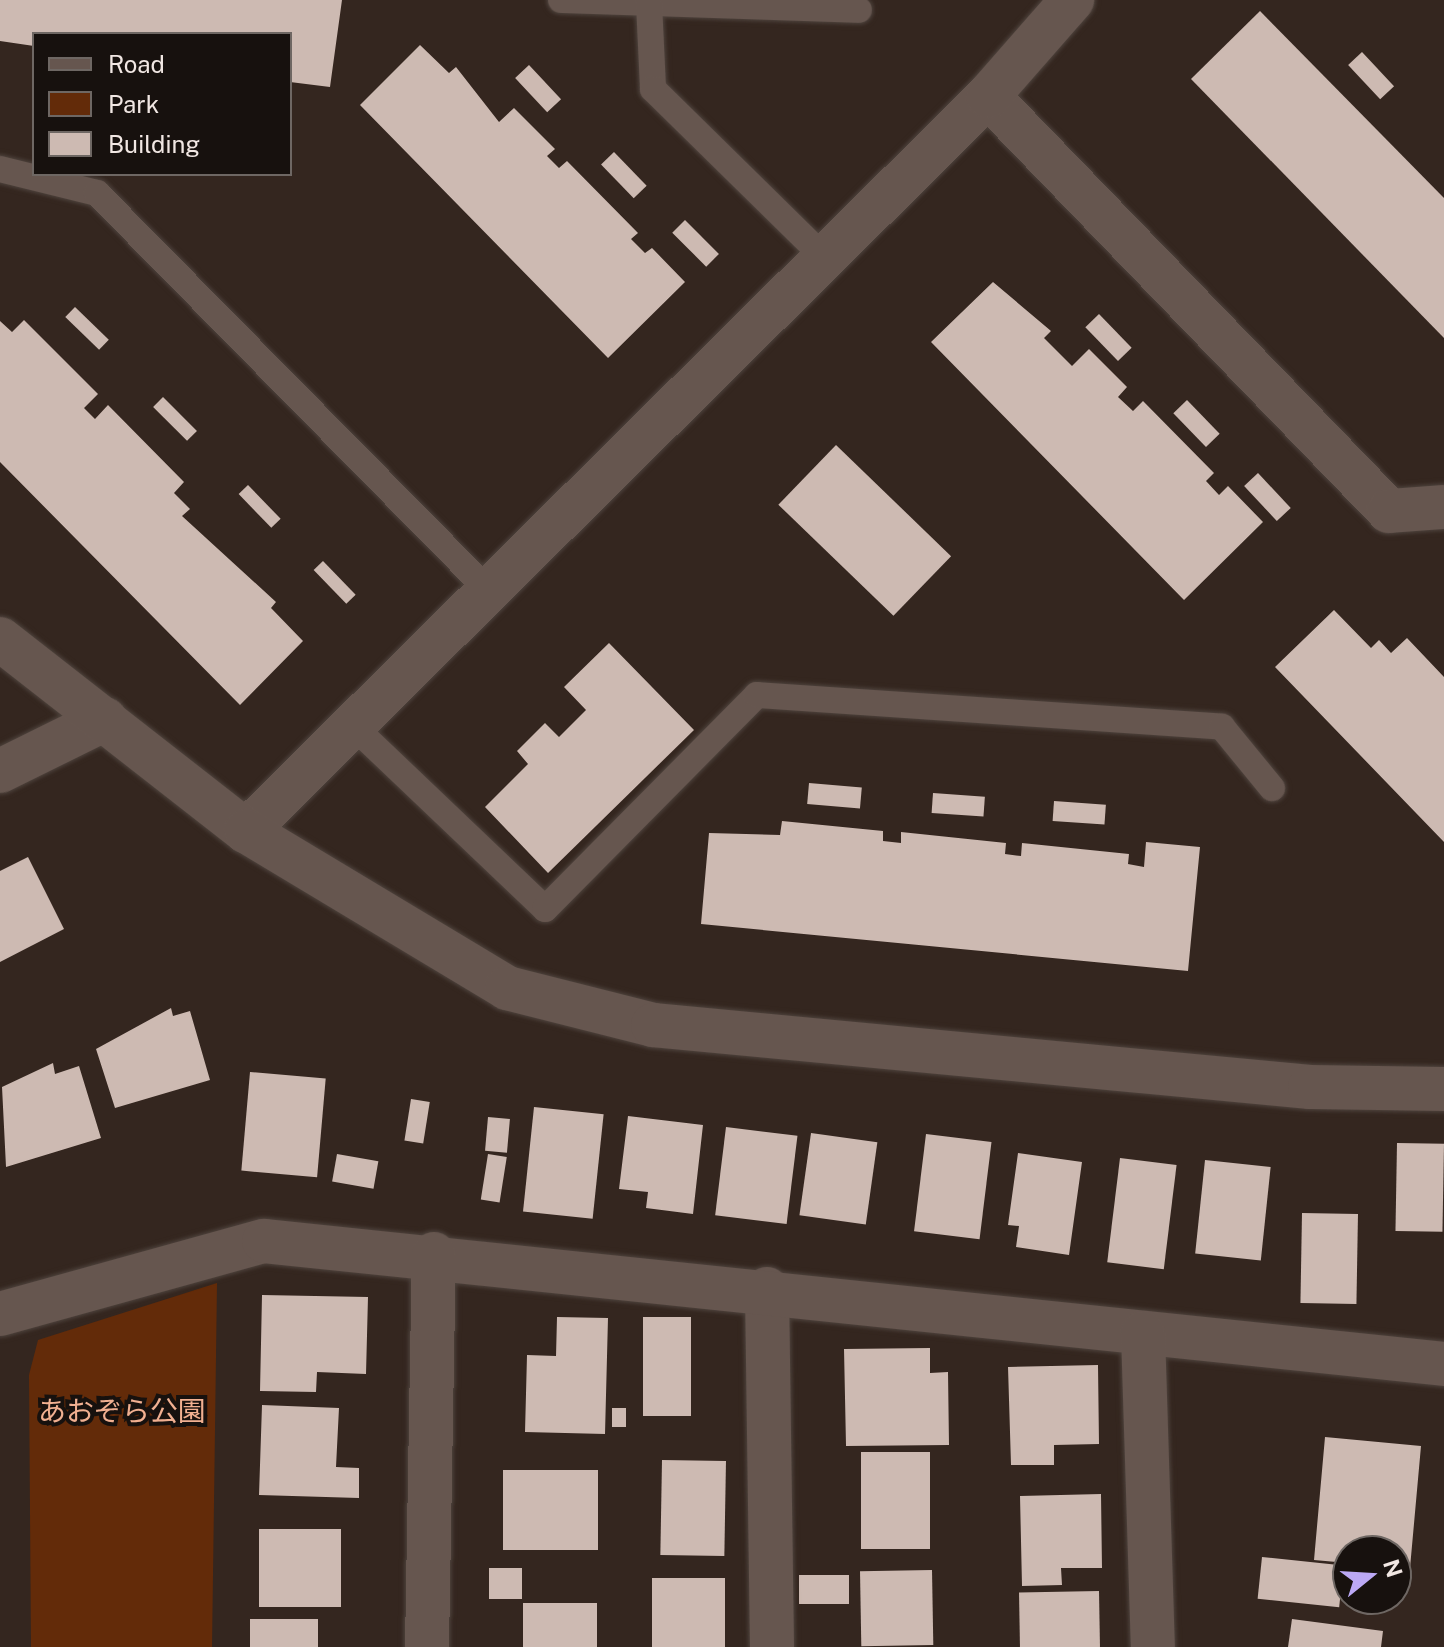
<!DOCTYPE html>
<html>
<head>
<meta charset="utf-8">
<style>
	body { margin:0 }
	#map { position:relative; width:1444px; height:1647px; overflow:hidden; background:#34261f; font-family:"Public Sans","Noto Sans JP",sans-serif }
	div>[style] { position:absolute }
	.green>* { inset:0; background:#632b09 }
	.building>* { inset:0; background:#cdbab2; transform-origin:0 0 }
	.roads { filter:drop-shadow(0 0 2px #4e433d) drop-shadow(0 0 2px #4e433d) }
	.lane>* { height:26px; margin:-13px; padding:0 13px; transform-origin:13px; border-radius:13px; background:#66564f }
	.street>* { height:44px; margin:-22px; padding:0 22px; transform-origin:22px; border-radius:22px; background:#66564f }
	.secondary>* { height:44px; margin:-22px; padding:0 22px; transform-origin:22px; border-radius:22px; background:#66564f }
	span { translate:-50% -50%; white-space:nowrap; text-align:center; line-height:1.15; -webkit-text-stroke:8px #17110e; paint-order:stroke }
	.park-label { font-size:28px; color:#f1b091 }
	.legend { position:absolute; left:32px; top:32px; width:260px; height:144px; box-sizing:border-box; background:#17110e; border:2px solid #6e6763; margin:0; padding:10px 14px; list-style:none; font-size:24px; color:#f1e7e3 }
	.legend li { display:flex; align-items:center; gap:16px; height:40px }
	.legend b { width:40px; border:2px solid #6e6763 }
	.north { position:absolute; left:1332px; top:1535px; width:80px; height:80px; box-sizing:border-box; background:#17110e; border:2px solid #6e6763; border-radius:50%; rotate:72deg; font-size:22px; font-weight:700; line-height:32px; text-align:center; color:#f1e7e3 }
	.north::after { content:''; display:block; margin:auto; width:28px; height:36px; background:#bca9f5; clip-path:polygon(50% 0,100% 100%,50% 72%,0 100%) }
</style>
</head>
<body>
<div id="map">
	<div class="green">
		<div style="clip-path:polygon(217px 1283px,212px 1647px,31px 1647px,29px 1375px,38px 1340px)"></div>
	</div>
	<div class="building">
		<div style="clip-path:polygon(0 0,342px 0,330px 87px,290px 82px,290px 34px,34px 34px,34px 46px,0 41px)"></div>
		<div style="clip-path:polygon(1260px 11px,1444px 198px,1444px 338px,1191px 79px)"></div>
		<div style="clip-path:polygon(420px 45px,449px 73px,456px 67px,499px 122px,514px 108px,555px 149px,547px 156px,559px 168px,567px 161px,638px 233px,631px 239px,645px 253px,652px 248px,685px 282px,608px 358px,360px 105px)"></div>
		<div style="left:1362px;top:52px;width:47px;height:19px;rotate:47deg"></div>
		<div style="left:529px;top:65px;width:47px;height:19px;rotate:47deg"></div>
		<div style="left:614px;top:152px;width:47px;height:18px;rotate:46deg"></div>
		<div style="left:685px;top:220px;width:48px;height:18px;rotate:45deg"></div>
		<div style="clip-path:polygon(993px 282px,1051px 331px,1044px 338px,1072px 366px,1089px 349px,1127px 387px,1118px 397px,1133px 411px,1143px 401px,1214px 473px,1206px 481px,1219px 495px,1228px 486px,1263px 522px,1184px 600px,931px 342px)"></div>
		<div style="left:75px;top:307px;width:47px;height:14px;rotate:44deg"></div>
		<div style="left:1099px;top:314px;width:47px;height:19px;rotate:46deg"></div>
		<div style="clip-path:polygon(24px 320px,98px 394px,84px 408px,95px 419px,108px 405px,184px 482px,174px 493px,190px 509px,182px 516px,276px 602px,271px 608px,303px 641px,240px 705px,0 462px,0 321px,12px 332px)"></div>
		<div style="left:163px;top:397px;width:48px;height:14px;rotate:45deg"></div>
		<div style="left:1187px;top:400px;width:47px;height:19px;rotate:46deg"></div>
		<div style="left:836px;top:445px;width:160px;height:83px;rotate:44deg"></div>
		<div style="left:1258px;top:473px;width:48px;height:19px;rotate:47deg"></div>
		<div style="left:248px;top:485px;width:47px;height:13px;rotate:46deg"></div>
		<div style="left:323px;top:561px;width:47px;height:13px;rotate:46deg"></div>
		<div style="clip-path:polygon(1334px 610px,1371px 648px,1379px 640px,1391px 653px,1407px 638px,1444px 677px,1444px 842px,1275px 667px)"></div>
		<div style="clip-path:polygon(609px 643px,694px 730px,548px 873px,485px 807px,528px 764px,517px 751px,545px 723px,559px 737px,586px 710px,564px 687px)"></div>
		<div style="left:809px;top:783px;width:53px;height:21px;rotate:5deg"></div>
		<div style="left:933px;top:793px;width:52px;height:20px;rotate:4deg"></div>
		<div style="left:1054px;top:801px;width:52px;height:20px;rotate:4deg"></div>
		<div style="clip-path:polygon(782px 821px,883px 831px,883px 841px,901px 843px,901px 832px,1006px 843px,1005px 854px,1021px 856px,1022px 843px,1129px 854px,1128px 864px,1144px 867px,1146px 842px,1200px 847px,1188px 971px,701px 924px,709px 833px,780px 835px)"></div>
		<div style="clip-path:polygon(28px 857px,64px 929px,0 962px,0 871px)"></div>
		<div style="clip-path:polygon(171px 1008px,173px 1016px,190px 1011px,210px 1080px,115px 1108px,96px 1049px)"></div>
		<div style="clip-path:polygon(53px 1063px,55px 1074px,79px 1066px,101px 1138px,6px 1167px,2px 1087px)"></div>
		<div style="left:250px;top:1072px;width:76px;height:99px;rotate:5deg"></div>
		<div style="left:411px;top:1099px;width:19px;height:42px;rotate:9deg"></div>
		<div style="left:534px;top:1107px;width:70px;height:105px;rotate:6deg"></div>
		<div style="clip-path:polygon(628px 1116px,703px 1125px,693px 1214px,646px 1208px,648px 1192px,619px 1189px)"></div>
		<div style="left:488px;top:1117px;width:22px;height:34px;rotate:5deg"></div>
		<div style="left:726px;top:1127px;width:72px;height:89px;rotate:7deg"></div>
		<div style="left:811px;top:1133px;width:67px;height:83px;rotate:8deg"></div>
		<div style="left:926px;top:1134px;width:66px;height:98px;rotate:7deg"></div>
		<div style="left:1397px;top:1143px;width:47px;height:88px;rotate:1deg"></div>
		<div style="clip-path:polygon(1018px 1153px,1082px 1162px,1069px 1255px,1016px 1247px,1019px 1226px,1008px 1225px)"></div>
		<div style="left:337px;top:1154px;width:42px;height:28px;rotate:10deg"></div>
		<div style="left:488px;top:1154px;width:19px;height:46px;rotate:9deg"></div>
		<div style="left:1120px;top:1158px;width:57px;height:105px;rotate:7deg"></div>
		<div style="left:1205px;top:1160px;width:66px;height:94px;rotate:6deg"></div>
		<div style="left:1302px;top:1213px;width:56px;height:90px;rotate:1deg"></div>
		<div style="clip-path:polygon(262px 1295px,368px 1297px,366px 1374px,317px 1372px,316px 1392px,260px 1391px)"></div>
		<div style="clip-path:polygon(557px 1317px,608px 1318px,605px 1434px,525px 1432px,527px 1355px,556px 1356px)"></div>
		<div style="left:643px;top:1317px;width:48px;height:99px"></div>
		<div style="clip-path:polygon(930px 1348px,930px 1373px,948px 1372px,949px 1445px,846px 1446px,844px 1349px)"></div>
		<div style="clip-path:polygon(1098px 1365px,1099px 1444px,1054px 1445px,1054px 1465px,1011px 1465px,1008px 1367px)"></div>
		<div style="clip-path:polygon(262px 1405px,339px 1408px,336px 1467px,359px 1468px,359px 1498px,259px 1495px)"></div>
		<div style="left:612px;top:1408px;width:14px;height:19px"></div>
		<div style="clip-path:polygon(1325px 1437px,1421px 1446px,1410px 1568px,1396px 1567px,1396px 1551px,1348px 1551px,1348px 1563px,1314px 1560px)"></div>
		<div style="left:930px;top:1452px;width:97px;height:69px;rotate:90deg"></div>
		<div style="left:662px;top:1460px;width:64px;height:95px;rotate:1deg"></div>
		<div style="left:503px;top:1470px;width:95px;height:80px"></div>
		<div style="clip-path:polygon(1101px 1494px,1102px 1568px,1061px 1568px,1062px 1585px,1022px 1586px,1020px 1496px)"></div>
		<div style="left:259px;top:1529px;width:82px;height:78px"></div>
		<div style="left:1262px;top:1557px;width:82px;height:42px;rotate:6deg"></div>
		<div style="left:489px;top:1568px;width:33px;height:31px"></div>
		<div style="left:932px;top:1570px;width:75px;height:72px;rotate:89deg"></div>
		<div style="left:849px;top:1575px;width:29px;height:50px;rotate:90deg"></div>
		<div style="left:652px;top:1578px;width:73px;height:69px"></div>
		<div style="left:1099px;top:1591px;width:56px;height:80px;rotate:89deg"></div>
		<div style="left:523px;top:1603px;width:74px;height:44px"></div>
		<div style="left:318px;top:1619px;width:28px;height:68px;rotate:90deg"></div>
		<div style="clip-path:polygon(1292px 1619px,1383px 1631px,1381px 1647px,1288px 1647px)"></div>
	</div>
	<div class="roads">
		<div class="lane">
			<div style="left:561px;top:0;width:298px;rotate:1.9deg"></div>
			<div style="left:649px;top:3px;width:86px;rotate:87.3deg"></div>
			<div style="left:653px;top:89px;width:238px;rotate:44.5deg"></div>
			<div style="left:0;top:169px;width:100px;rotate:13.9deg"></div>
			<div style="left:97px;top:193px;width:553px;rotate:45.44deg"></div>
			<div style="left:351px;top:724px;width:268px;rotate:43.6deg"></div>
			<div style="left:545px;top:909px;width:301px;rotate:-45.3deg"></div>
			<div style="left:757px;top:695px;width:466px;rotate:3.9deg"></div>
			<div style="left:1222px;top:727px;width:79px;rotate:50.7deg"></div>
		</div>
		<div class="street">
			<div style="left:988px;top:96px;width:577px;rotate:45.98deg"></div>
			<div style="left:1389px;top:511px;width:55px;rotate:-4.2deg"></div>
			<div style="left:0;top:771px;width:117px;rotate:-26.3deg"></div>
			<div style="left:246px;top:831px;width:1044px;rotate:-44.73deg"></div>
			<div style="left:988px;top:96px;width:128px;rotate:-48.8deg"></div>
			<div style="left:767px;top:1289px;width:358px;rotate:89.2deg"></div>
			<div style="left:0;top:1314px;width:274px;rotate:-15.5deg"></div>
			<div style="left:264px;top:1241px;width:1186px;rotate:5.95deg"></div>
			<div style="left:1143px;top:1333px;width:314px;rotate:88.2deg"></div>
			<div style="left:427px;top:1647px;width:393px;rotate:-89deg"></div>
		</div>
		<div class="secondary">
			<div style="left:0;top:639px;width:312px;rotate:38deg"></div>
			<div style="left:246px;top:831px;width:305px;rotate:31deg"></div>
			<div style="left:507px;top:988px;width:151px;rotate:14.2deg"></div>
			<div style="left:653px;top:1025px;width:660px;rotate:5.39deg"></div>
			<div style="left:1310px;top:1087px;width:134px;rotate:0.9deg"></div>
		</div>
	</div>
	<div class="park-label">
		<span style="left:122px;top:1411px">あおぞら公園</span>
	</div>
	<ul class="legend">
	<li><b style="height:10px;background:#66564f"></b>Road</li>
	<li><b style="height:22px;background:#632b09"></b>Park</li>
	<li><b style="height:22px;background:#cdbab2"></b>Building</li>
	</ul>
	<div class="north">N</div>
</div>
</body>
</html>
